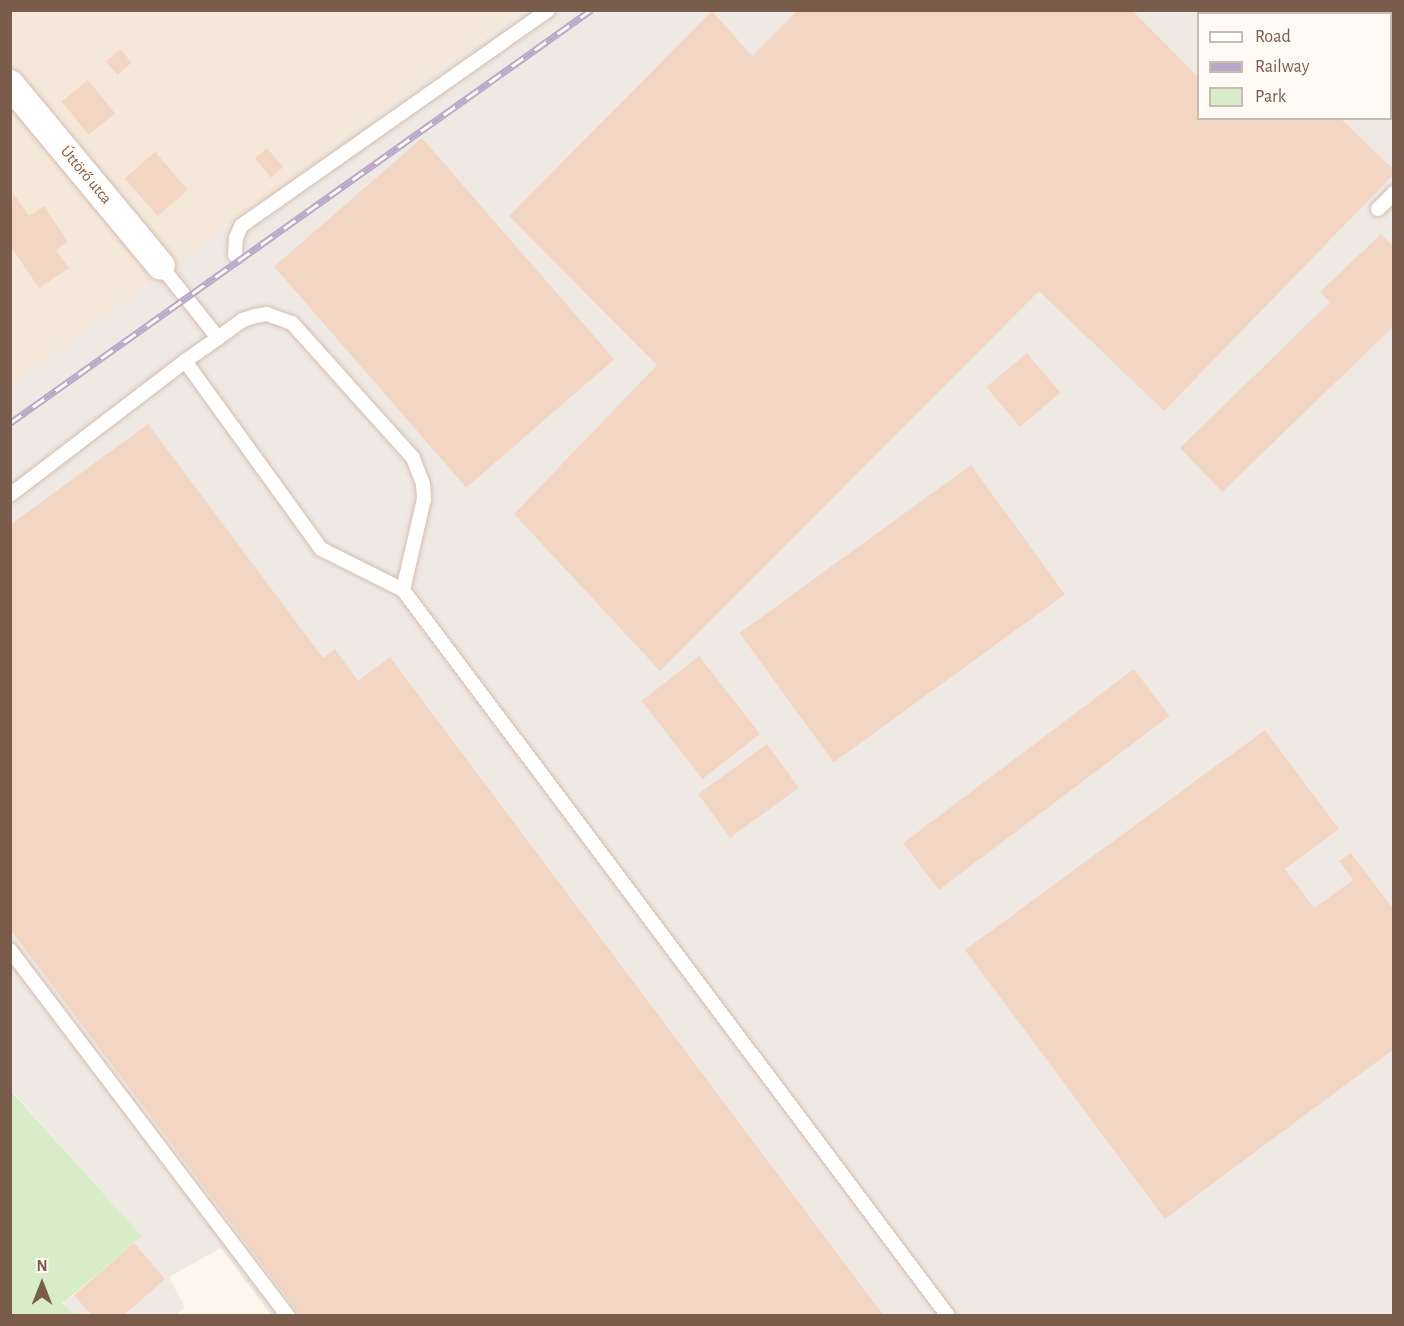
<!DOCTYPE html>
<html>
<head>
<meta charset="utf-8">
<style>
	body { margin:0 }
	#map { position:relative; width:1404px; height:1326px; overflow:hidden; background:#fdf6ec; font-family:"Alegreya Sans",sans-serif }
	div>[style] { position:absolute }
	.residential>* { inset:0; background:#f5e8da }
	.industrial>* { inset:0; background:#efe9e4 }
	.green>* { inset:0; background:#d8ecc9 }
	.building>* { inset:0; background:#f3d5c3; transform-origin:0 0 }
	.roads { filter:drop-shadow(0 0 2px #d1beb0) drop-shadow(0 0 2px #d1beb0) }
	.lane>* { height:14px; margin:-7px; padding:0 7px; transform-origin:7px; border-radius:7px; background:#fff }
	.street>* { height:28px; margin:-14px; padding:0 14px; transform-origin:14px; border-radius:14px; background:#fff }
	.rail>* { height:7px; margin-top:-3.5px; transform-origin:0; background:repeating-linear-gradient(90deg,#fffaf3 0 14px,#b9a8c9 0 28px); box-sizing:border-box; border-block:2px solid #b9a8c9 }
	span { translate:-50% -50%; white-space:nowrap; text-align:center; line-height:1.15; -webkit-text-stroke:6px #fffaf3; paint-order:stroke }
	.street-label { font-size:16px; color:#7a5c4d }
	.frame { position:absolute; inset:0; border:12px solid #7a5c4d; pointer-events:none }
	.legend { position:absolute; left:1197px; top:12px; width:195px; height:108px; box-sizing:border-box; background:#fffaf3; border:2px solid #cabbb1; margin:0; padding:8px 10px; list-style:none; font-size:18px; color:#7a5c4d }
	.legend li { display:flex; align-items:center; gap:12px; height:30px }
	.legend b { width:30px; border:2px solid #cabbb1 }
	.north { position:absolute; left:12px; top:1254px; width:60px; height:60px; -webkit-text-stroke:4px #fffaf3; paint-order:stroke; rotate:0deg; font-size:16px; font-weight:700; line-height:24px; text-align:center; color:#7a5c4d }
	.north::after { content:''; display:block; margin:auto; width:21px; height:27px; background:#7a5c4d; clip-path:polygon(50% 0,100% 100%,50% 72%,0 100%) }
</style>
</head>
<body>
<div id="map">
	<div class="residential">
		<div style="clip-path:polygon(11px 11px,520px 11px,11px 387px)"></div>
	</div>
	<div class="industrial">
		<div style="clip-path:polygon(evenodd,520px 11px,1393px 11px,1393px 1315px,271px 1315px,221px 1248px,169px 1277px,185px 1308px,175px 1315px,75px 1315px,62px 1305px,142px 1236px,11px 1090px,10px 387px,520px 11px,1198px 14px,1390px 14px,1390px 118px,1198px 118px,1198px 14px)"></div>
	</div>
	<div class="green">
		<div style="clip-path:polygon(10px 1090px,142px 1236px,62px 1304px,75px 1315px,11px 1315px)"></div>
	</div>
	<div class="building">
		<div style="clip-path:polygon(798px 10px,1132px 10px,1198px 77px,1198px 118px,1340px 118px,1394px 170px,1394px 174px,1164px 411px,1039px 291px,660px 671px,514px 514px,657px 365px,509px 216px,712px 11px,752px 56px)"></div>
		<div style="left:120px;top:49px;width:18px;height:19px;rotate:49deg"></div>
		<div style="left:88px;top:80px;width:43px;height:34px;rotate:51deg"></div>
		<div style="left:422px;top:138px;width:293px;height:196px;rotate:49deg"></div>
		<div style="left:267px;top:148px;width:25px;height:16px;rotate:50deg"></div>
		<div style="left:155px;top:152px;width:50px;height:40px;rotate:49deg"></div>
		<div style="clip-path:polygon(13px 193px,29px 216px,44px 206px,68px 242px,56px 250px,69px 268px,39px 288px,10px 246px)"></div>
		<div style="clip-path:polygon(1381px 234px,1394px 247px,1394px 326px,1222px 492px,1180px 448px,1330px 302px,1320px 292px)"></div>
		<div style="left:1027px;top:353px;width:52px;height:53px;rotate:50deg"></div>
		<div style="clip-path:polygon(148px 424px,323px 658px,335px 649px,358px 681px,390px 657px,884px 1316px,301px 1316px,10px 929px,10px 525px)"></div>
		<div style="left:971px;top:465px;width:160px;height:286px;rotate:54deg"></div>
		<div style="left:699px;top:656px;width:99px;height:73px;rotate:52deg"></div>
		<div style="left:1134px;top:669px;width:59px;height:289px;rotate:53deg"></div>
		<div style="clip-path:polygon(1265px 730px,1339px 829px,1285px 869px,1314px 908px,1353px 880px,1339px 861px,1351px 853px,1394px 910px,1394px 1049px,1165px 1219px,965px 950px)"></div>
		<div style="left:767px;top:744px;width:54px;height:85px;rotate:54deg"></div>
		<div style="clip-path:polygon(134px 1243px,165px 1279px,123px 1316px,92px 1316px,74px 1295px)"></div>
	</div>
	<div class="roads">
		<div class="lane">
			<div style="left:1378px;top:209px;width:23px;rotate:-45deg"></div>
			<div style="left:235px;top:255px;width:17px;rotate:-87deg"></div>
			<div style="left:236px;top:238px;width:13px;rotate:-67deg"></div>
			<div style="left:241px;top:226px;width:375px;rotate:-35.1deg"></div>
			<div style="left:161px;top:266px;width:92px;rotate:51.6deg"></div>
			<div style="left:218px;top:338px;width:40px;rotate:145.1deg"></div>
			<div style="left:218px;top:338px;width:31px;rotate:-36deg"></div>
			<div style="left:243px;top:320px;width:13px;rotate:-18deg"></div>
			<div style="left:255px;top:316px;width:12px;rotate:-9deg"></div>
			<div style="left:267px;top:314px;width:27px;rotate:20deg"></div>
			<div style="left:292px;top:323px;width:181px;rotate:48.1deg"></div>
			<div style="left:413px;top:458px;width:28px;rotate:69deg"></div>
			<div style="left:423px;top:484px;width:15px;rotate:86deg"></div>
			<div style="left:424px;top:499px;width:93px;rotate:103deg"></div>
			<div style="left:10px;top:495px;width:220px;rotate:-37.4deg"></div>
			<div style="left:185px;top:361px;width:232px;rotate:54.1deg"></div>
			<div style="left:321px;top:549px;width:92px;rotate:26.6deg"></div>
			<div style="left:403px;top:590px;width:908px;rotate:53.1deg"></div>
			<div style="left:10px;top:950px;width:460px;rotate:52.8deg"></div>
		</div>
		<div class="street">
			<div style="left:10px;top:84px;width:236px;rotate:50.3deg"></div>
		</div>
	</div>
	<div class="rail">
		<div style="left:10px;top:423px;width:713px;rotate:-35.41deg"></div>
	</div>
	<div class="street-label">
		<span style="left:86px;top:175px;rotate:50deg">Úttörő utca</span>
	</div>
	<div class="frame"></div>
	<ul class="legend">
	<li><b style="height:8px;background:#fff"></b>Road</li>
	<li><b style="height:8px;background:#b9a8c9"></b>Railway</li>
	<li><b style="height:16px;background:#d8ecc9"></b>Park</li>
	</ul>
	<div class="north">N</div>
</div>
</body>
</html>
